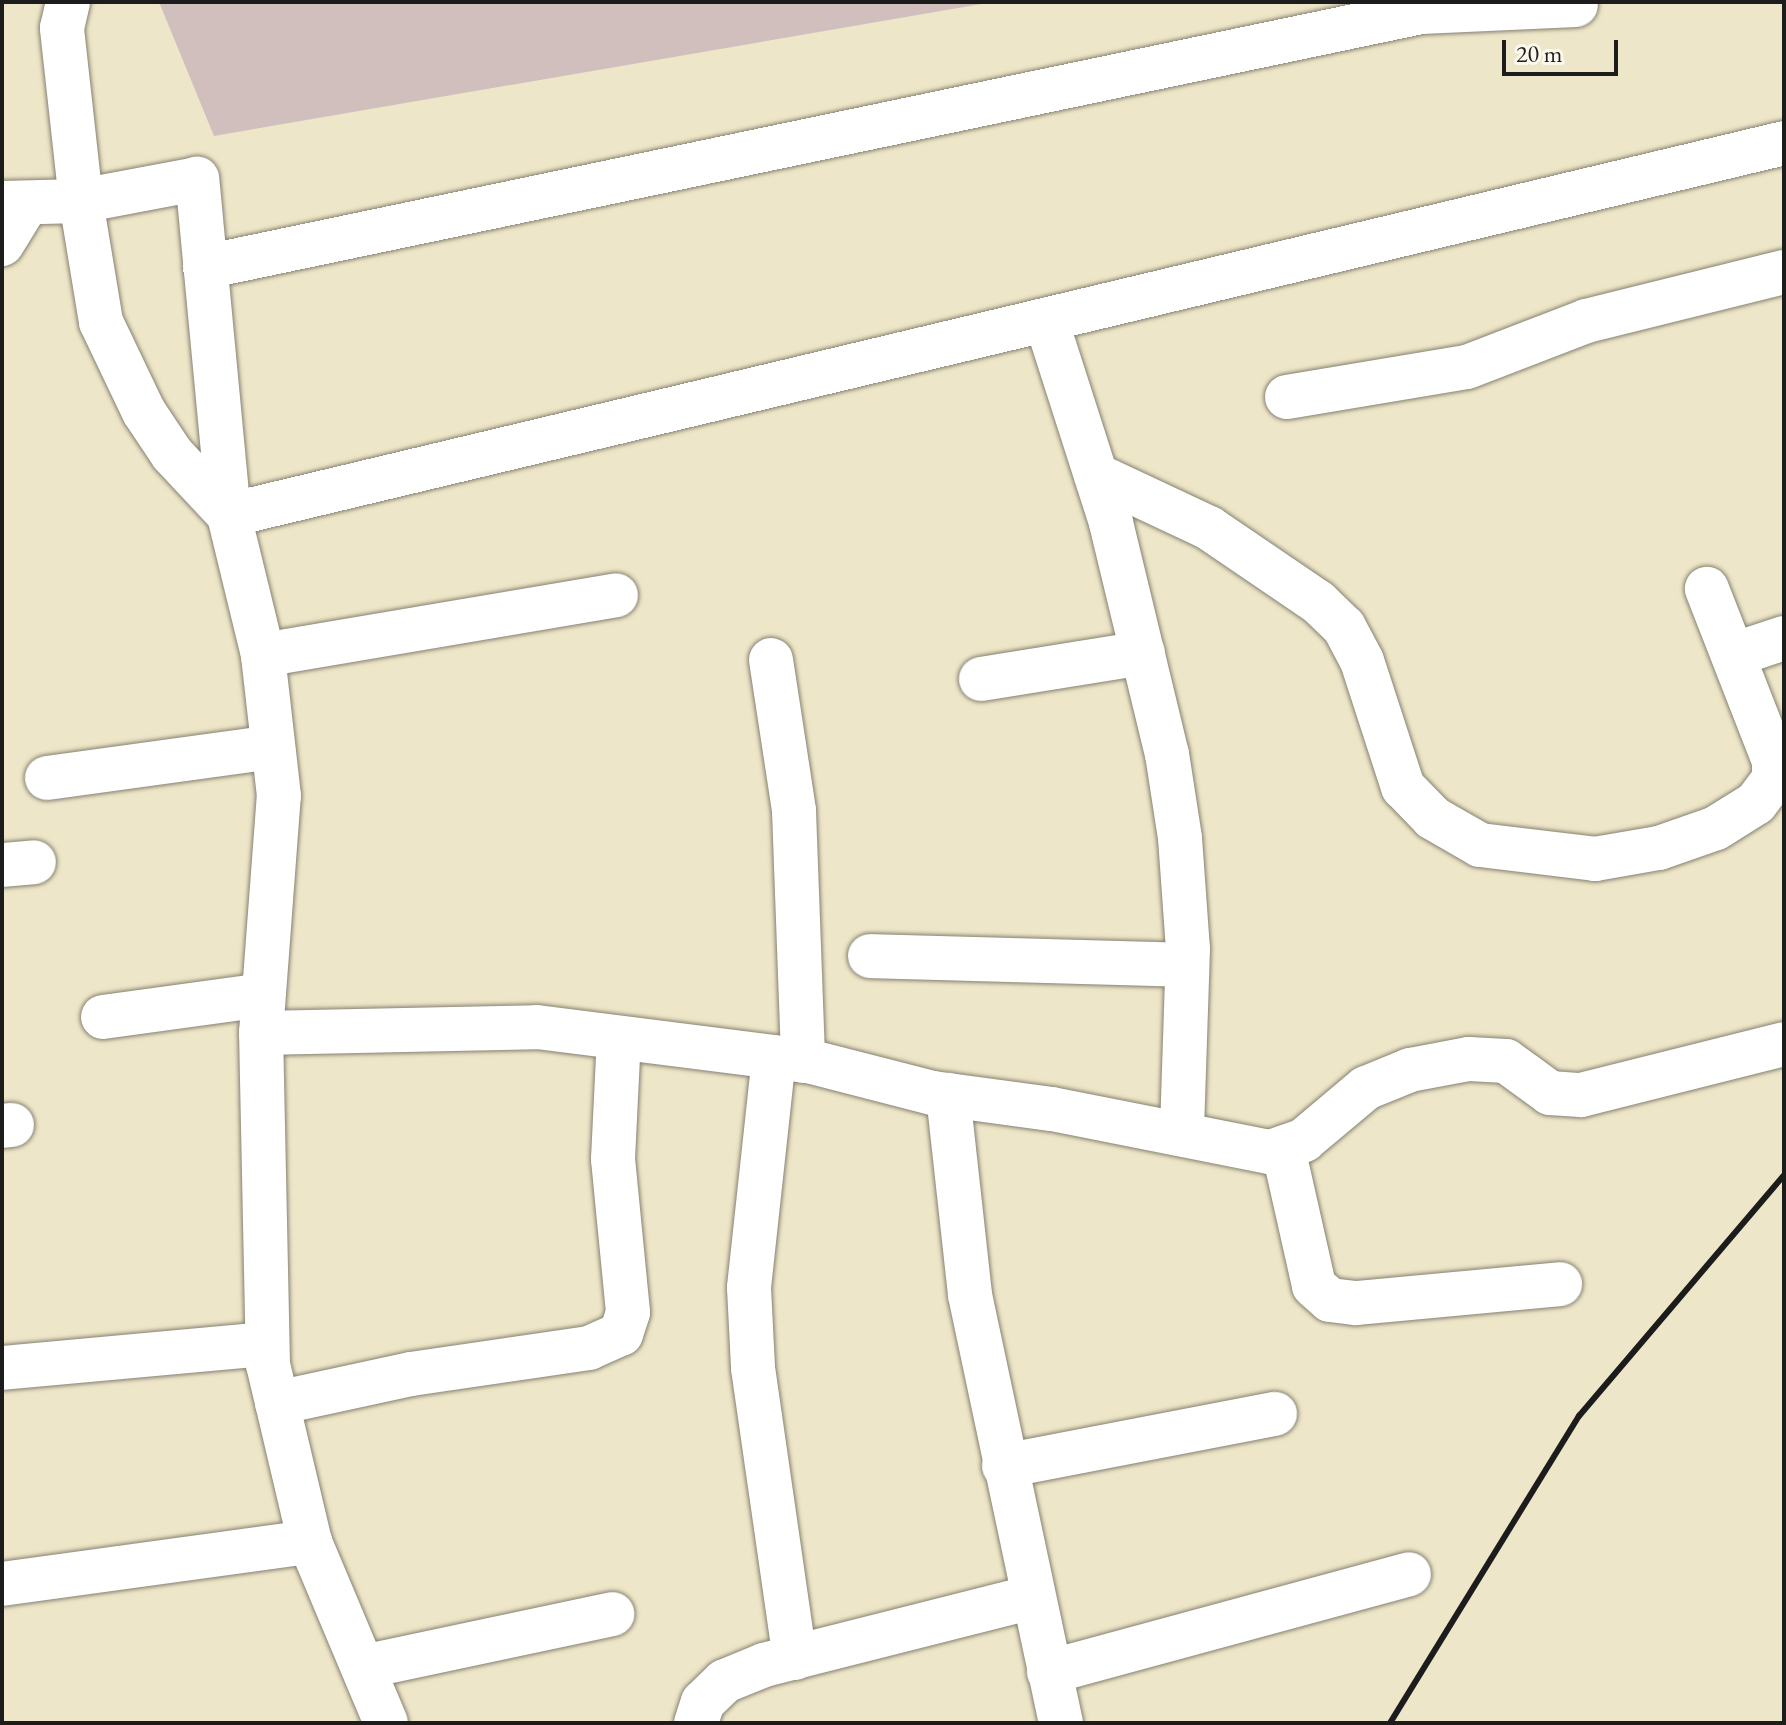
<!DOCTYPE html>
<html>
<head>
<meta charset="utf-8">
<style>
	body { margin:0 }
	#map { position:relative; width:1786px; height:1725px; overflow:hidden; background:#eee6c8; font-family:"EB Garamond",serif }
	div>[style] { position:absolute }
	.industrial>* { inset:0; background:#d1bfbd }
	.roads { filter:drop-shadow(0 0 2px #858172) drop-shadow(0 0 2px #858172) }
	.minor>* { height:44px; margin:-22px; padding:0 22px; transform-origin:22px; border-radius:22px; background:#fff }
	.rail>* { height:6px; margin:-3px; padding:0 3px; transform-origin:3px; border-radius:3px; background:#1c1c1c }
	span { translate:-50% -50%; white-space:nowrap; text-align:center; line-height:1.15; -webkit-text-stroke:6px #fbf7ec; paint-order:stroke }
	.frame { position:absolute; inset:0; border:4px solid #1c1c1c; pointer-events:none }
	.scale { position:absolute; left:1502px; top:40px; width:116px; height:36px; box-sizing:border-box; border:4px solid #1c1c1c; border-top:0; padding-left:10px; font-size:24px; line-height:28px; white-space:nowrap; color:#1c1c1c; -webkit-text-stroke:6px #fbf7ec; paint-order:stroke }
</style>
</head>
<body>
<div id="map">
	<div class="industrial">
		<div style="clip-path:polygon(159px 2px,993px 2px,214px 136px)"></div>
	</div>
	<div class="roads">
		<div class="minor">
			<div style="left:2px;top:203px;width:79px;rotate:-1.5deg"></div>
			<div style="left:81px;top:201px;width:174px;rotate:-96.3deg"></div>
			<div style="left:62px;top:28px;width:27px;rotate:-77deg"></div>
			<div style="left:2px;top:244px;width:46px;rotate:-58.4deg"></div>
			<div style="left:205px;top:267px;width:1242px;rotate:-11.84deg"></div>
			<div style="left:1421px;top:12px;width:155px;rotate:-2.6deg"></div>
			<div style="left:1046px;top:320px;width:213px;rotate:72.2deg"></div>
			<div style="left:1111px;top:523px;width:238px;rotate:76.4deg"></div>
			<div style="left:1167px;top:754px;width:85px;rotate:81.2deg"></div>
			<div style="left:1180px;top:838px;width:111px;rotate:85.9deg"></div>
			<div style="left:1188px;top:949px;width:184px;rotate:91.9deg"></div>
			<div style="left:1287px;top:397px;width:182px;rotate:-9.5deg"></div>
			<div style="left:1467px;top:367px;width:128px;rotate:-21.1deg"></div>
			<div style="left:1586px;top:321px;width:204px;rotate:-13.9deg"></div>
			<div style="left:1096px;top:475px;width:125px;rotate:25.1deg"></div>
			<div style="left:1209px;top:528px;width:132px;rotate:34.2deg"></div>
			<div style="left:1318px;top:602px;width:36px;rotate:44deg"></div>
			<div style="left:1344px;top:627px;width:38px;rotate:62deg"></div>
			<div style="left:1362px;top:661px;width:133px;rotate:72deg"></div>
			<div style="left:1403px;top:787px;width:43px;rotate:45.9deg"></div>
			<div style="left:1433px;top:818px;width:54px;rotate:29.9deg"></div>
			<div style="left:1480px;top:845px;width:116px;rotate:6.9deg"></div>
			<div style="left:1595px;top:859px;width:65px;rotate:-9.8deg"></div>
			<div style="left:1659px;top:848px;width:60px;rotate:-19.3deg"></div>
			<div style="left:1716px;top:828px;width:47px;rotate:-32deg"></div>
			<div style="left:1756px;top:803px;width:30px;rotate:-53deg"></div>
			<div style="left:1774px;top:779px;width:18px;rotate:-90deg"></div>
			<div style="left:1774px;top:761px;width:185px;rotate:-111.3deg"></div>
			<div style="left:263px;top:655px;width:358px;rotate:-9.6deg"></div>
			<div style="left:1733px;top:655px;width:54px;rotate:-18.4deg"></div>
			<div style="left:771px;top:660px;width:153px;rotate:81.3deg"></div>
			<div style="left:794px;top:811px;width:250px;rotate:87.9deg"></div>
			<div style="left:981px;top:679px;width:164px;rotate:-9.1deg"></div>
			<div style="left:47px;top:778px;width:228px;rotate:-7.8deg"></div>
			<div style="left:2px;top:865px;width:32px;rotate:-5deg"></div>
			<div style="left:870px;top:956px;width:317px;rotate:1.6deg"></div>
			<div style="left:103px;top:1017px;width:162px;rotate:-7.8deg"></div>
			<div style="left:261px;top:1033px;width:276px;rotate:-1.2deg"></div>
			<div style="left:537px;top:1027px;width:273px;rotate:7.2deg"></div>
			<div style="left:808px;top:1061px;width:129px;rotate:14.4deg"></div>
			<div style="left:933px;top:1093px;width:120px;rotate:7.7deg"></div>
			<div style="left:1052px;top:1109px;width:222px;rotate:11.2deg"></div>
			<div style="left:1270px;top:1152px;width:36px;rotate:-19deg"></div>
			<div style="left:1304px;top:1140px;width:81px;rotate:-40deg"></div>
			<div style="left:1366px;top:1088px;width:48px;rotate:-22.2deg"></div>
			<div style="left:1410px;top:1070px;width:60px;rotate:-10.6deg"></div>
			<div style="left:1469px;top:1059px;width:37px;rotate:3deg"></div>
			<div style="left:1506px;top:1061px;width:54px;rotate:36deg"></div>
			<div style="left:1550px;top:1093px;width:31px;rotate:4deg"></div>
			<div style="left:1581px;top:1095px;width:209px;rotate:-14.1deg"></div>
			<div style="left:774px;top:1057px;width:232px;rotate:96.2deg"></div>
			<div style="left:749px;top:1288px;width:80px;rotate:87.1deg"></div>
			<div style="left:753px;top:1368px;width:293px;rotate:81.8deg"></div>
			<div style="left:948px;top:1095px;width:201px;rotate:83.7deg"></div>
			<div style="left:970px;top:1295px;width:438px;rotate:78deg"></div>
			<div style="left:2px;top:1126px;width:10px;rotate:-6deg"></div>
			<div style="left:1283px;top:1148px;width:141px;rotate:77.3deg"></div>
			<div style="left:1314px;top:1286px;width:21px;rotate:41deg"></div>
			<div style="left:1330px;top:1300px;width:26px;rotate:7deg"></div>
			<div style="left:1356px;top:1303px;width:205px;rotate:-5.3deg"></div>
			<div style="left:2px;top:1368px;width:266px;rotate:-5.2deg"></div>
			<div style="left:277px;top:1403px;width:137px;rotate:-12.2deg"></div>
			<div style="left:411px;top:1374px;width:180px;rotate:-8.3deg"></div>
			<div style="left:589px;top:1348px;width:35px;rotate:-24deg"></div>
			<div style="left:621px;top:1334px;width:23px;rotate:-72deg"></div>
			<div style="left:628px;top:1312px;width:154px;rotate:-95.6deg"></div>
			<div style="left:613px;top:1159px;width:121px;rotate:-87.2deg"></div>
			<div style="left:1004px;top:1466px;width:276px;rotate:-10.9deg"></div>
			<div style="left:2px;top:1584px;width:311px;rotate:-7.8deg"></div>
			<div style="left:363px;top:1667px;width:255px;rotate:-12deg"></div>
			<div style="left:1049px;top:1672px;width:373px;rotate:-15.2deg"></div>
			<div style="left:386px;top:1723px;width:196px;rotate:-112.8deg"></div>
			<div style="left:310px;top:1542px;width:182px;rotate:-103.3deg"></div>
			<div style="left:268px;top:1365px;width:332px;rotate:-91.2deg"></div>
			<div style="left:261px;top:1033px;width:238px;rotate:-85.7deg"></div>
			<div style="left:279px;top:796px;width:142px;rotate:-96.5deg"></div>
			<div style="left:263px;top:655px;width:144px;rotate:-103.7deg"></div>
			<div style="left:229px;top:515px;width:338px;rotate:-95.4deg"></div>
			<div style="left:197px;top:179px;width:118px;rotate:169.3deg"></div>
			<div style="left:81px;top:201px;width:123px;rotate:80.6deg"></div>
			<div style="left:101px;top:322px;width:100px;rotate:64.5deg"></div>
			<div style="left:144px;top:412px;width:50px;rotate:56.3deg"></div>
			<div style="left:172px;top:454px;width:83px;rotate:46.9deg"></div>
			<div style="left:229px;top:515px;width:1599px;rotate:-13.45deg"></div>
			<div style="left:696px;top:1723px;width:22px;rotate:-72deg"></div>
			<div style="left:703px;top:1702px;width:30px;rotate:-44deg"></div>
			<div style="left:725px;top:1681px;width:42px;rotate:-22.3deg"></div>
			<div style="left:764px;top:1665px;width:276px;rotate:-14.2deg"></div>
		</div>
	</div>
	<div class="rail">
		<div style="left:1390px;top:1723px;width:361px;rotate:-58.4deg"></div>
		<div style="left:1579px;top:1416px;width:316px;rotate:-49.6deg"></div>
	</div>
	<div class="frame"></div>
	<div class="scale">20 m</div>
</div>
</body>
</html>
